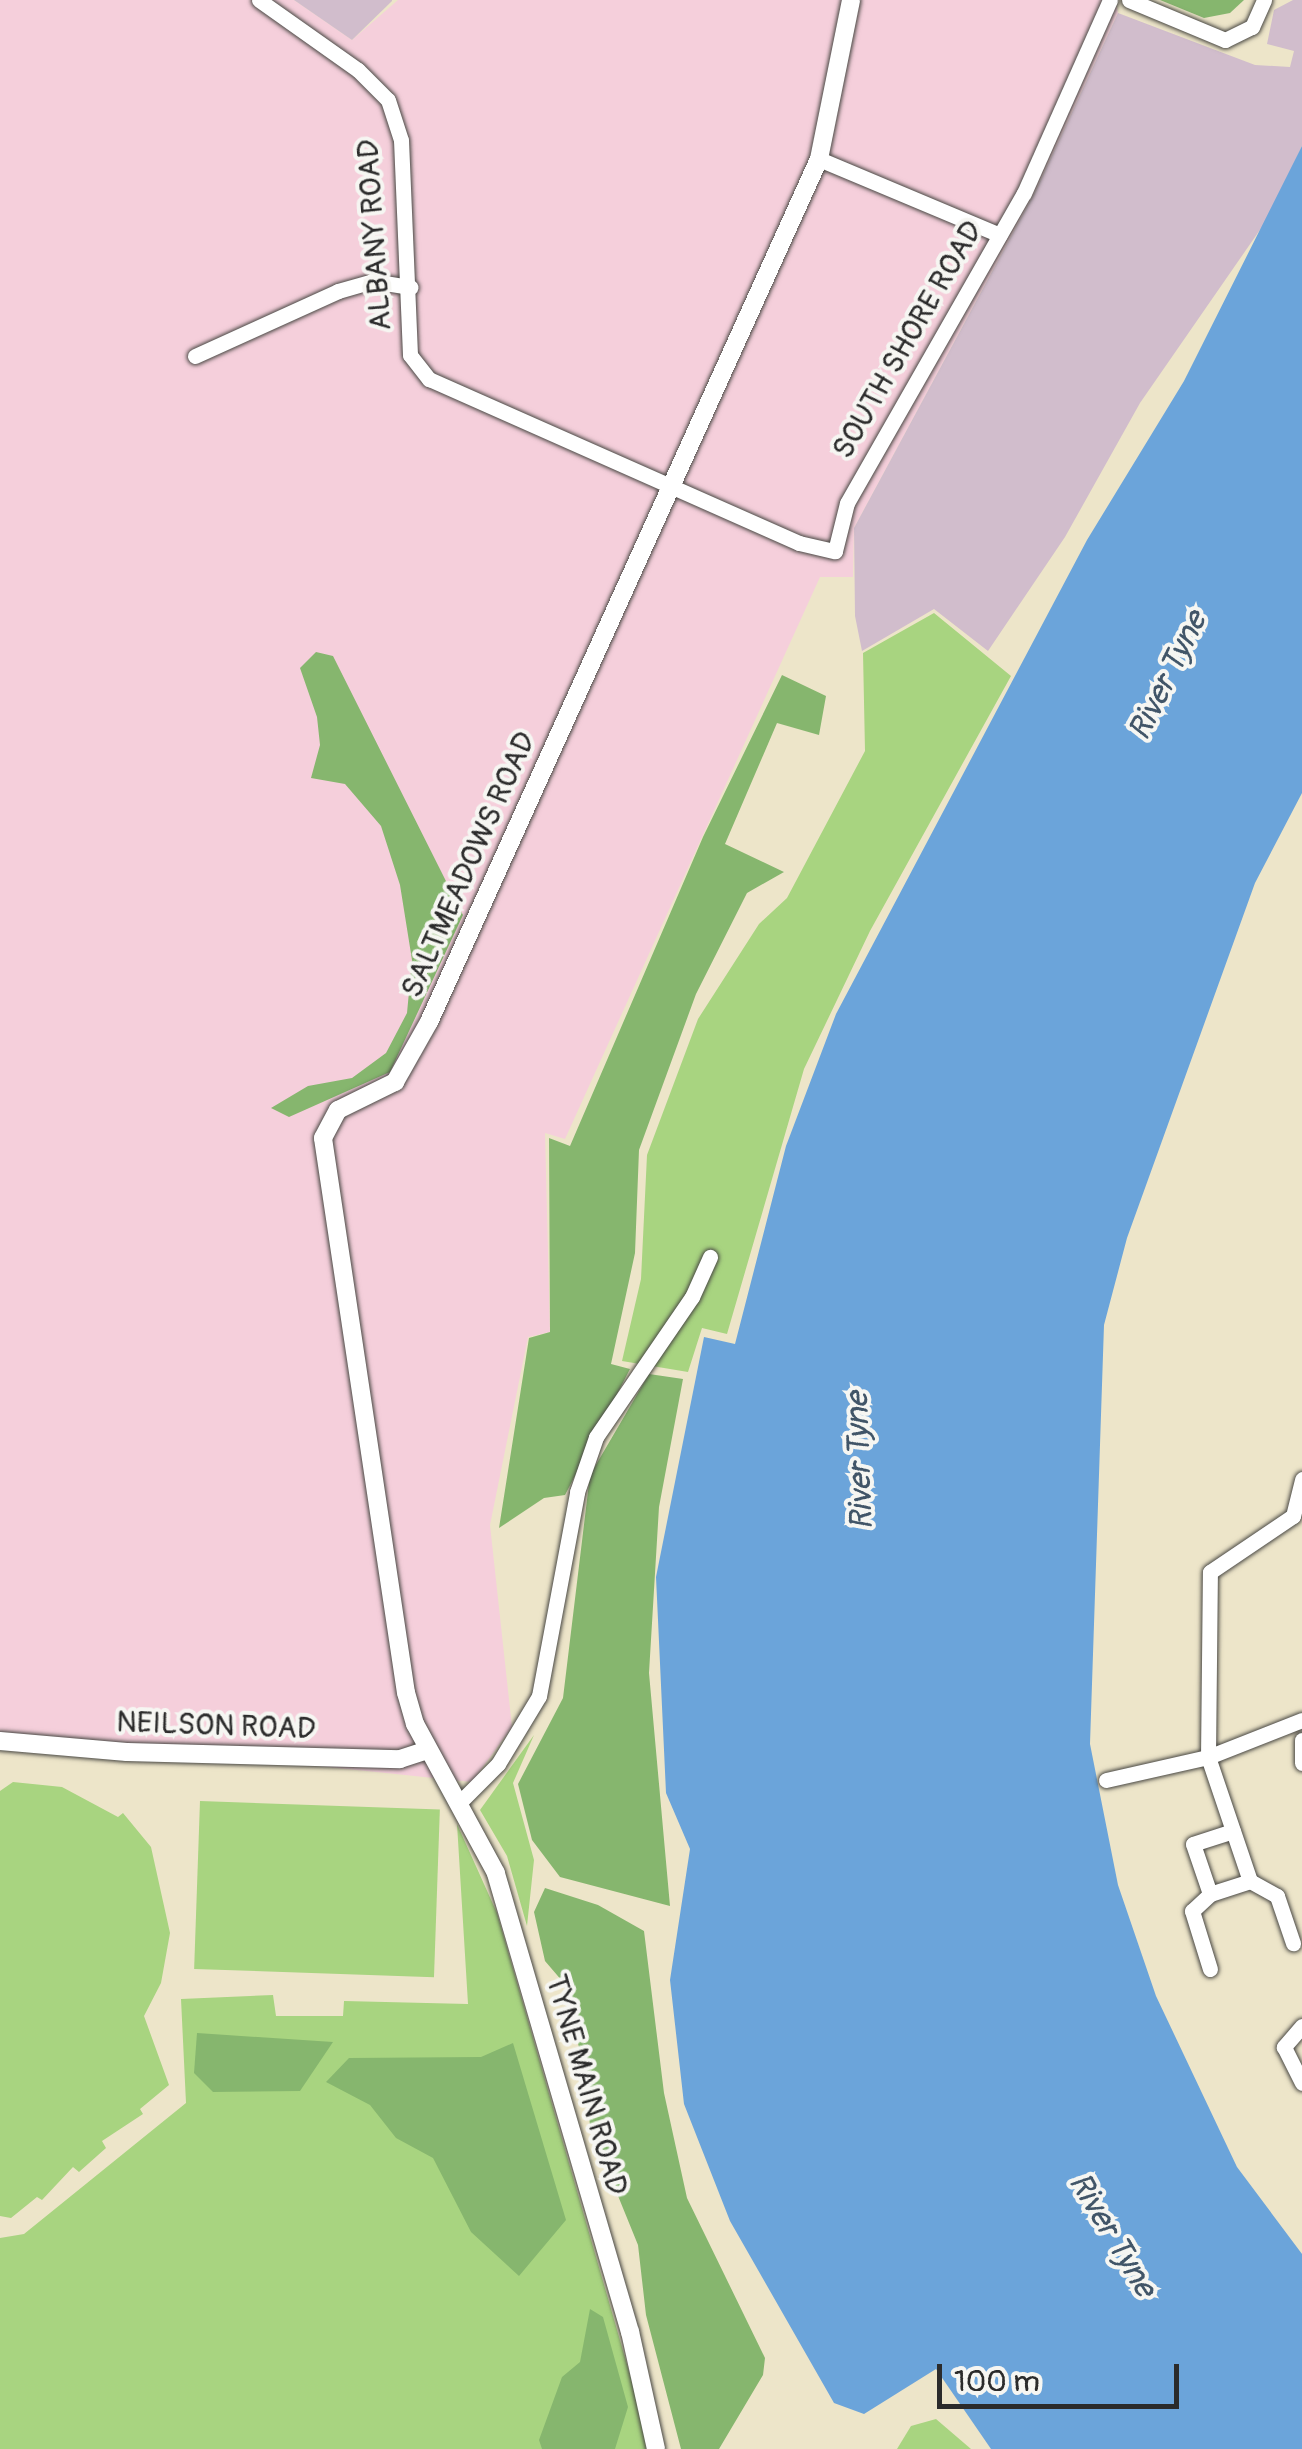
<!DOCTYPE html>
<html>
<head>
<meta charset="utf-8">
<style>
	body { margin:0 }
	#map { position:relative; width:1302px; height:2449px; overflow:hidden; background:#ede5c9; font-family:Pangolin,sans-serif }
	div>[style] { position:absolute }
	.built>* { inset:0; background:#f5cfdb }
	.industrial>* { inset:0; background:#d1bdcc }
	.green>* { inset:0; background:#a8d480; transform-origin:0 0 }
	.forest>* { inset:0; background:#86b66e }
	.water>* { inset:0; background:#6ba4da }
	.roads { filter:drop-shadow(0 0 2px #484743) drop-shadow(0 0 2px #484743) }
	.minor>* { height:15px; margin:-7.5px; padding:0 7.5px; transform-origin:7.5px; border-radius:7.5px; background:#fff }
	.tertiary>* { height:18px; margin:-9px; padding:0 9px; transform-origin:9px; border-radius:9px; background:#fff }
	span { translate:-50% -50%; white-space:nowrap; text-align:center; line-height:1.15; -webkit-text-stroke:8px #f6f6f2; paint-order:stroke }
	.street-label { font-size:30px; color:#2b2b2b }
	.water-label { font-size:32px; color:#415568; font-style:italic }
	.scale { position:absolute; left:937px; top:2364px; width:242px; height:45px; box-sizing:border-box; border:5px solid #2b2b2b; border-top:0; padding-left:12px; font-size:30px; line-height:35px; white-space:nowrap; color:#2b2b2b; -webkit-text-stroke:8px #f6f6f2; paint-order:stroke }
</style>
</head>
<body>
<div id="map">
	<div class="built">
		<div style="clip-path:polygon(0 0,294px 0,352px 40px,398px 0,1115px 0,1118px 13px,1036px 190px,854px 528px,853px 577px,820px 577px,565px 1139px,545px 1133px,550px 1332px,528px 1337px,490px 1525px,512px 1727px,472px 1782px,0 1733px)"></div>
	</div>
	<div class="industrial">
		<div style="clip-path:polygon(294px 0,392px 0,392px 1px,352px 40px)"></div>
		<div style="clip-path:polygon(1293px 0,1302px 0,1302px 146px,1273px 211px,1140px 403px,1065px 537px,988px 651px,934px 609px,862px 651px,855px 616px,854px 528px,1036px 190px,1118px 13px,1255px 65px,1290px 67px,1294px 51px,1267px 44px,1274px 10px)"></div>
	</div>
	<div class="green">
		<div style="clip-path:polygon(934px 613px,1011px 676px,870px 931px,804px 1069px,727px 1334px,702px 1328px,688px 1372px,622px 1361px,641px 1279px,647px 1155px,698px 1019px,759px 924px,787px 898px,865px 751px,863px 653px)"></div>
		<div style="clip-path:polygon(534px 1735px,513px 1783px,534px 1860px,527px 1926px,507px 1856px,480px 1810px)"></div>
		<div style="clip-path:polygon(13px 1782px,62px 1787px,118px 1817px,123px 1813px,151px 1847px,170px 1933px,161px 1983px,144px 2016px,169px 2085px,140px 2109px,143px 2114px,102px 2141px,106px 2148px,79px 2172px,73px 2167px,42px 2200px,37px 2197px,11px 2218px,0 2216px,0 1791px)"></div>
		<div style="left:200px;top:1801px;width:240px;height:168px;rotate:2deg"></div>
		<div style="clip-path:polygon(457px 1824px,497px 1913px,643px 2420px,646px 2449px,0 2449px,0 2238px,24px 2234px,186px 2103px,181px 1999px,273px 1995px,276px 2016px,343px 2016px,344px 2001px,468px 2004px)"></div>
		<div style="clip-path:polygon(936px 2419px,971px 2449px,897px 2449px,911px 2426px)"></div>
	</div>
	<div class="forest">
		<div style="clip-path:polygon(1160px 0,1244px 0,1230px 13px,1204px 18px)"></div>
		<div style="clip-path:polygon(316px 652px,333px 656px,463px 915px,390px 1072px,289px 1117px,271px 1108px,308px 1086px,352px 1078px,386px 1053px,407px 1013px,412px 960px,400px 885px,381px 826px,345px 784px,311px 778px,320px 745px,317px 717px,300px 668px)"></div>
		<div style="clip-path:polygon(782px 675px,826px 696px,819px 735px,777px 723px,725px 844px,784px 872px,747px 893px,696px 994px,639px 1150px,635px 1253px,611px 1364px,630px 1369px,565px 1495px,544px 1498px,499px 1528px,529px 1338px,550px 1332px,549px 1138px,570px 1146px,703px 837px)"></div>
		<div style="clip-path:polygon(649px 1374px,683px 1379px,659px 1507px,649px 1673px,670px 1906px,560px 1877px,532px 1840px,518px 1784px,563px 1698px,590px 1475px)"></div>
		<div style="clip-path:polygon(545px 1888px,598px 1905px,644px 1931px,664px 2093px,687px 2198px,765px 2358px,763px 2375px,719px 2449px,681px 2449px,646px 2315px,638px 2245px,590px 2127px,586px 2076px,563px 1982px,545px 1961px,534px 1912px)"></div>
		<div style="clip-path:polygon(197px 2033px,333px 2042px,300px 2091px,213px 2092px,194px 2073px)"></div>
		<div style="clip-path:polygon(513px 2043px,566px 2220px,519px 2276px,471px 2232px,433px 2158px,396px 2138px,370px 2105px,326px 2082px,349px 2058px,481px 2057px)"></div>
		<div style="clip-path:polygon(590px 2309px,603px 2317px,628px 2407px,615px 2449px,542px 2449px,539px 2440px,562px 2377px,580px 2362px)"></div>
	</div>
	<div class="water">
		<div style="clip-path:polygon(1302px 146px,1302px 793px,1255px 883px,1127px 1238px,1104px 1325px,1090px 1744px,1118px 1885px,1156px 1996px,1237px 2167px,1302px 2254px,1302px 2449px,991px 2449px,936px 2369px,864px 2414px,834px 2403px,730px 2221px,684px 2104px,670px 1980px,690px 1849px,666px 1793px,656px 1577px,704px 1337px,735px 1344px,786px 1146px,836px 1014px,1087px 540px,1184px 381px)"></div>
	</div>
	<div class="roads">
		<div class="minor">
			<div style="left:259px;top:0;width:121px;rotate:35.3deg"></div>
			<div style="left:358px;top:70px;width:42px;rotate:45deg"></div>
			<div style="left:388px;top:100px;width:42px;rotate:72deg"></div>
			<div style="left:401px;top:140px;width:215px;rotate:87.6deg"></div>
			<div style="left:410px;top:355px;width:31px;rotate:52deg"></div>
			<div style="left:429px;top:379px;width:405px;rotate:23.9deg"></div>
			<div style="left:799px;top:543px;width:37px;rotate:13deg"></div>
			<div style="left:835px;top:551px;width:49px;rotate:-76deg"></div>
			<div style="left:847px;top:503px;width:357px;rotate:-60.3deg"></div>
			<div style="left:1024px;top:193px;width:211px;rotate:-66deg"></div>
			<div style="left:1129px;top:0;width:104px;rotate:22.6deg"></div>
			<div style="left:1225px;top:40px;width:30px;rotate:-26deg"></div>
			<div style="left:1252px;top:27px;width:30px;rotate:-66deg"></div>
			<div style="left:819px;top:159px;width:196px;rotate:22.8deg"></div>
			<div style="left:195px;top:356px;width:157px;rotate:-24.4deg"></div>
			<div style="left:338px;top:291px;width:35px;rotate:-16deg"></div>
			<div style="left:372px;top:281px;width:39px;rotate:9deg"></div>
			<div style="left:1302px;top:1740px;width:23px;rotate:90deg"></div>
			<div style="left:1106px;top:1780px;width:105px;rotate:-12.7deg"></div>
			<div style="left:1208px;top:1757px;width:101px;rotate:-21.5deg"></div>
			<div style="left:460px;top:1802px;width:54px;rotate:-45deg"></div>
			<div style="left:498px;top:1764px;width:79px;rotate:-58.9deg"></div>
			<div style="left:539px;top:1696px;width:208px;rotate:-79.4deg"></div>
			<div style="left:577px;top:1492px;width:58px;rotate:-70.9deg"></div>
			<div style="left:596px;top:1437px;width:170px;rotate:-55.6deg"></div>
			<div style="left:692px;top:1297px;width:44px;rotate:-65.8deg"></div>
			<div style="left:1233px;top:1831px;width:42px;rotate:162deg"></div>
			<div style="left:1193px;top:1844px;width:53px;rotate:71.2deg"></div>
			<div style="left:1210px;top:1894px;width:42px;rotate:-18deg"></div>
			<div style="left:1250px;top:1881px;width:131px;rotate:-108.7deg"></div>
			<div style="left:1208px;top:1757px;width:185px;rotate:-89.4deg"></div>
			<div style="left:1210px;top:1572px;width:100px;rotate:-34deg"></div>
			<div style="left:1293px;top:1516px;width:38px;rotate:-76deg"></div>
			<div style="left:1250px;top:1881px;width:31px;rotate:29deg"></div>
			<div style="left:1277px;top:1896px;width:50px;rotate:71.2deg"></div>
			<div style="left:1210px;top:1969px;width:61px;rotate:-107.2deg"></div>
			<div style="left:1192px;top:1911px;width:25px;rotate:-43deg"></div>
			<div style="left:1302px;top:2026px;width:28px;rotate:131deg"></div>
			<div style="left:1284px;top:2047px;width:40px;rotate:63.4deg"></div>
		</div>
		<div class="tertiary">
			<div style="left:0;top:1741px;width:127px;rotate:5deg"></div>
			<div style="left:127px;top:1752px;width:273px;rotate:1.5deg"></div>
			<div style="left:400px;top:1759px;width:29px;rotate:-18deg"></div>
			<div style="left:656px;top:2449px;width:120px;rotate:-102.5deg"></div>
			<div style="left:630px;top:2332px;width:478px;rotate:-106.3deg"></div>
			<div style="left:496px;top:1873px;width:170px;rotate:-118.5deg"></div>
			<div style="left:415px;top:1724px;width:32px;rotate:-106deg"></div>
			<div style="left:406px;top:1693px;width:561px;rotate:-98.51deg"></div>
			<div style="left:323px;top:1138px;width:32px;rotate:-62deg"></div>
			<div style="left:338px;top:1110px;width:64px;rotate:-26.2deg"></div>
			<div style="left:395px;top:1082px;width:69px;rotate:-60.5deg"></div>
			<div style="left:429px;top:1022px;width:947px;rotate:-65.68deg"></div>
			<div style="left:819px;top:159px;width:162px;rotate:-78.6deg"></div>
		</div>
	</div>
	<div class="street-label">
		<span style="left:375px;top:235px;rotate:-94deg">ALBANY ROAD</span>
		<span style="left:908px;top:340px;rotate:-60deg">SOUTH SHORE ROAD</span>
		<span style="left:469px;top:865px;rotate:-66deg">SALTMEADOWS ROAD</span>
		<span style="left:216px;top:1726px;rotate:2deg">NEILSON ROAD</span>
		<span style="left:586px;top:2085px;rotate:74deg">TYNE MAIN ROAD</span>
	</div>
	<div class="water-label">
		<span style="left:1168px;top:676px;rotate:-64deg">River Tyne</span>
		<span style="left:860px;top:1461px;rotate:-92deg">River Tyne</span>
		<span style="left:1112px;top:2235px;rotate:59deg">River Tyne</span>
	</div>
	<div class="scale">100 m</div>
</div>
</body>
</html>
